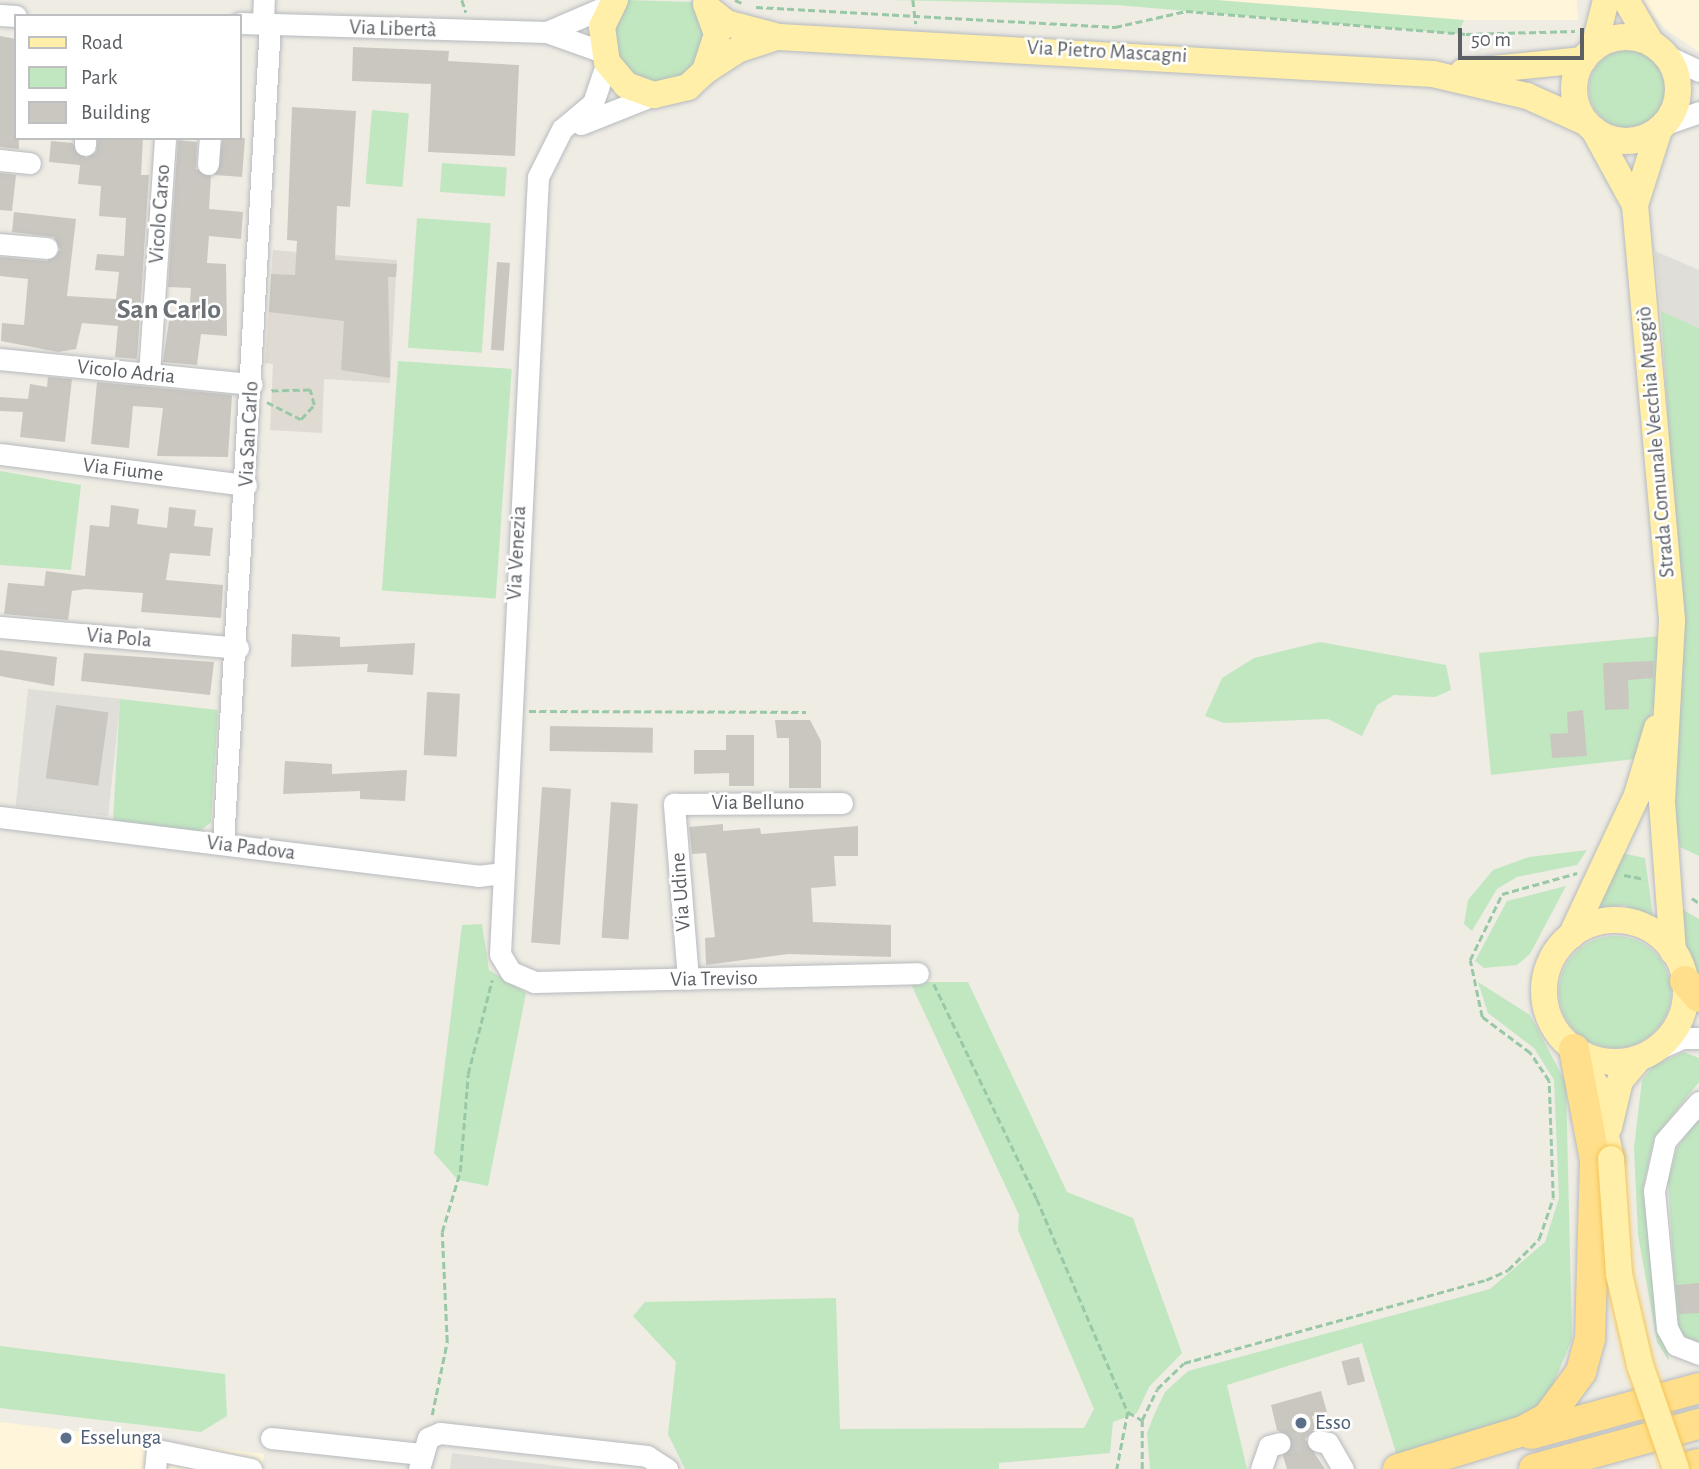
<!DOCTYPE html>
<html>
<head>
<meta charset="utf-8">
<style>
	body { margin:0 }
	#map { position:relative; width:1699px; height:1469px; overflow:hidden; background:#efece4; font-family:"Alegreya Sans",sans-serif }
	div>[style] { position:absolute }
	.commercial>* { inset:0; background:#fef5da }
	.industrial>* { inset:0; background:#e0ded8; transform-origin:0 0 }
	.education>* { inset:0; background:#dfdbd2 }
	.green>* { inset:0; background:#c1e7c0; transform-origin:0 0 }
	.round { border-radius:50% }
	.building>* { inset:0; background:#cac7c1; transform-origin:0 0 }
	.minor-tunnel>* { height:21px; margin-top:-10.5px; transform-origin:0; background:repeating-linear-gradient(90deg,#cac9c4 0 21px,transparent 0 31px) }
	.path>* { height:2.5px; margin-top:-1.25px; transform-origin:0; background:repeating-linear-gradient(90deg,#99c8a6 0 7px,transparent 0 10.5px) }
	.roads { filter:drop-shadow(0 0 2px #b7babe) drop-shadow(0 0 2px #b7babe) }
	.minor>* { height:21px; margin:-10.5px; padding:0 10.5px; transform-origin:10.5px; border-radius:10.5px; background:#fff }
	.major>* { height:26px; margin:-13px; padding:0 13px; transform-origin:13px; border-radius:13px; background:#ffefa9 }
	.major>.ring { margin:-13px; padding:0; box-sizing:content-box; background:none; border:26px solid #ffefa9; border-radius:50% }
	.highway>* { height:30px; margin:-15px; padding:0 15px; transform-origin:15px; border-radius:15px; background:#ffdf8b }
	.bridges { filter:drop-shadow(0 0 2px #f4c558) drop-shadow(0 0 2px #f4c558) }
	.major-bridge>* { height:26px; margin:-13px; padding:0 13px; transform-origin:13px; border-radius:13px; background:#ffefa9 }
	.dots>* { width:19px; height:19px; translate:-50% -50%; box-sizing:border-box; border:4px solid #fff; border-radius:50% }
	span { translate:-50% -50%; white-space:nowrap; text-align:center; line-height:1.15; -webkit-text-stroke:5px #fff; paint-order:stroke }
	.street-label { font-size:21px; color:#5c6065 }
	.service-label { font-size:21px; color:#4e5e75 }
	.left { translate:0 -50%; text-align:left }
	.district-label { font-size:28px; color:#6d7277; font-weight:700 }
	.legend { position:absolute; left:14px; top:14px; width:228px; height:126px; box-sizing:border-box; background:#fff; border:2px solid #bebfc1; margin:0; padding:9px 12px; list-style:none; font-size:21px; color:#5c6065 }
	.legend li { display:flex; align-items:center; gap:14px; height:35px }
	.legend b { width:35px; border:2px solid #bebfc1 }
	.scale { position:absolute; left:1458px; top:28px; width:126px; height:32px; box-sizing:border-box; border:4px solid #5c6065; border-top:0; padding-left:9px; font-size:21px; line-height:24px; white-space:nowrap; color:#5c6065; -webkit-text-stroke:5px #fff; paint-order:stroke }
</style>
</head>
<body>
<div id="map">
	<div class="commercial">
		<div style="clip-path:polygon(1216px 0,1577px 0,1578px 20px,1464px 20px)"></div>
		<div style="clip-path:polygon(1642px 0,1699px 0,1699px 52px,1664px 28px)"></div>
		<div style="clip-path:polygon(0 1422px,264px 1454px,262px 1469px,0 1469px)"></div>
	</div>
	<div class="industrial">
		<div style="clip-path:polygon(1655px 251px,1699px 270px,1699px 328px,1661px 311px)"></div>
		<div style="left:28px;top:689px;width:93px;height:118px;rotate:6deg"></div>
		<div style="clip-path:polygon(452px 1453px,582px 1469px,450px 1469px)"></div>
	</div>
	<div class="education">
		<div style="clip-path:polygon(273px 250px,397px 260px,390px 383px,324px 379px,322px 433px,270px 430px,273px 364px,265px 363px)"></div>
	</div>
	<div class="green">
		<div style="clip-path:polygon(628px 0,695px 2px,709px 39px,685px 79px,649px 85px,621px 67px,612px 26px)"></div>
		<div style="clip-path:polygon(891px 0,1216px 0,1464px 20px,1458px 34px,1116px 5px)"></div>
		<div class="round" style="left:1589px;top:50px;width:78px;height:78px"></div>
		<div style="left:372px;top:110px;width:37px;height:74px;rotate:5deg"></div>
		<div style="left:442px;top:163px;width:65px;height:29px;rotate:4deg"></div>
		<div style="left:417px;top:218px;width:74px;height:130px;rotate:4deg"></div>
		<div style="clip-path:polygon(1661px 311px,1699px 328px,1699px 856px,1680px 847px,1675px 811px,1683px 644px)"></div>
		<div style="left:398px;top:361px;width:114px;height:230px;rotate:4deg"></div>
		<div style="clip-path:polygon(0 471px,81px 485px,71px 570px,0 565px)"></div>
		<div style="clip-path:polygon(1660px 636px,1663px 680px,1635px 759px,1491px 775px,1479px 653px)"></div>
		<div style="clip-path:polygon(1320px 642px,1446px 665px,1451px 690px,1435px 697px,1394px 695px,1377px 705px,1362px 736px,1328px 719px,1224px 723px,1205px 716px,1222px 678px,1254px 658px)"></div>
		<div style="clip-path:polygon(120px 699px,218px 710px,211px 822px,199px 832px,113px 820px)"></div>
		<div style="clip-path:polygon(1587px 850px,1577px 865px,1517px 877px,1497px 889px,1472px 931px,1464px 924px,1468px 900px,1493px 870px,1529px 857px)"></div>
		<div style="clip-path:polygon(1617px 852px,1645px 858px,1653px 917px,1624px 905px,1589px 909px)"></div>
		<div style="clip-path:polygon(1566px 886px,1530px 954px,1517px 965px,1484px 968px,1475px 961px,1507px 901px)"></div>
		<div style="clip-path:polygon(1678px 907px,1699px 919px,1699px 978px,1684px 947px)"></div>
		<div style="clip-path:polygon(482px 924px,489px 970px,526px 993px,488px 1186px,458px 1180px,434px 1153px,462px 925px)"></div>
		<div class="round" style="left:1559px;top:936px;width:112px;height:112px"></div>
		<div style="clip-path:polygon(910px 982px,968px 982px,1067px 1192px,1133px 1218px,1182px 1353px,1149px 1387px,1137px 1413px,1113px 1422px,1110px 1453px,999px 1463px,999px 1469px,685px 1469px,668px 1434px,676px 1362px,633px 1316px,645px 1302px,836px 1298px,840px 1429px,1084px 1428px,1094px 1409px,1018px 1230px,1019px 1215px)"></div>
		<div style="clip-path:polygon(1478px 982px,1530px 1015px,1566px 1083px,1572px 1339px,1548px 1397px,1517px 1423px,1397px 1456px,1362px 1343px,1227px 1385px,1247px 1469px,1150px 1469px,1147px 1433px,1154px 1415px,1165px 1392px,1188px 1371px,1490px 1289px,1545px 1242px,1559px 1198px,1554px 1080px,1534px 1048px,1488px 1013px)"></div>
		<div style="clip-path:polygon(1684px 1052px,1699px 1058px,1699px 1082px,1654px 1138px,1643px 1188px,1669px 1361px,1657px 1342px,1638px 1235px,1634px 1148px,1642px 1080px,1653px 1066px)"></div>
		<div style="clip-path:polygon(1699px 1117px,1699px 1345px,1680px 1336px,1677px 1325px,1668px 1181px,1677px 1148px)"></div>
		<div style="clip-path:polygon(0 1346px,225px 1374px,227px 1416px,201px 1432px,0 1408px)"></div>
	</div>
	<div class="building">
		<div style="clip-path:polygon(0 36px,16px 39px,19px 149px,0 147px)"></div>
		<div style="clip-path:polygon(353px 47px,449px 51px,448px 61px,519px 65px,515px 156px,428px 152px,431px 84px,352px 81px)"></div>
		<div style="clip-path:polygon(292px 107px,356px 111px,350px 207px,337px 206px,335px 260px,397px 264px,396px 277px,388px 277px,390px 378px,341px 370px,344px 321px,269px 312px,271px 274px,295px 275px,297px 241px,287px 240px)"></div>
		<div style="clip-path:polygon(98px 138px,143px 138px,141px 175px,149px 175px,137px 359px,115px 357px,118px 326px,82px 323px,76px 349px,58px 352px,1px 341px,2px 323px,24px 325px,28px 279px,0 276px,0 257px,47px 261px,60px 250px,54px 237px,12px 232px,14px 212px,76px 219px,67px 296px,116px 299px,119px 272px,95px 270px,97px 254px,124px 256px,126px 218px,99px 216px,101px 186px,78px 184px,80px 165px,49px 162px,51px 141px,72px 143px,86px 158px,96px 152px)"></div>
		<div style="clip-path:polygon(223px 138px,245px 138px,242px 177px,215px 175px)"></div>
		<div style="clip-path:polygon(178px 140px,197px 142px,196px 169px,211px 176px,209px 209px,243px 212px,241px 239px,209px 236px,207px 263px,226px 264px,227px 336px,201px 334px,197px 365px,163px 362px,170px 314px,189px 316px,191px 288px,168px 287px)"></div>
		<div style="clip-path:polygon(0 173px,16px 175px,12px 211px,0 210px)"></div>
		<div style="left:497px;top:262px;width:13px;height:88px;rotate:4deg"></div>
		<div style="clip-path:polygon(48px 377px,72px 379px,65px 442px,20px 437px,23px 412px,0 411px,0 397px,28px 399px,30px 384px,47px 387px)"></div>
		<div style="clip-path:polygon(97px 382px,232px 395px,228px 457px,157px 456px,163px 408px,133px 406px,129px 448px,91px 444px)"></div>
		<div style="clip-path:polygon(111px 505px,139px 509px,137px 524px,167px 528px,169px 507px,196px 510px,194px 526px,213px 528px,210px 556px,170px 553px,166px 580px,223px 585px,221px 618px,141px 612px,143px 593px,85px 589px,72px 591px,68px 620px,4px 614px,8px 583px,44px 586px,46px 571px,85px 576px,90px 525px,109px 527px)"></div>
		<div style="clip-path:polygon(292px 634px,340px 637px,340px 647px,415px 643px,413px 675px,367px 672px,368px 664px,291px 667px)"></div>
		<div style="clip-path:polygon(0 650px,57px 657px,54px 686px,0 676px)"></div>
		<div style="clip-path:polygon(84px 653px,214px 662px,210px 695px,81px 681px)"></div>
		<div style="clip-path:polygon(1654px 661px,1653px 678px,1628px 680px,1629px 709px,1605px 710px,1603px 663px)"></div>
		<div style="left:427px;top:692px;width:33px;height:63px;rotate:3deg"></div>
		<div style="left:56px;top:705px;width:53px;height:74px;rotate:8deg"></div>
		<div style="clip-path:polygon(1583px 710px,1587px 756px,1552px 758px,1550px 734px,1568px 733px,1567px 712px)"></div>
		<div style="clip-path:polygon(775px 720px,810px 720px,821px 741px,821px 788px,789px 788px,789px 738px,777px 738px)"></div>
		<div style="left:550px;top:726px;width:103px;height:25px;rotate:1deg"></div>
		<div style="clip-path:polygon(726px 735px,754px 735px,754px 786px,729px 786px,729px 773px,694px 774px,694px 750px,726px 750px)"></div>
		<div style="clip-path:polygon(285px 761px,332px 764px,332px 774px,407px 770px,405px 801px,360px 799px,360px 791px,283px 794px)"></div>
		<div style="left:542px;top:787px;width:29px;height:156px;rotate:4deg"></div>
		<div style="left:611px;top:802px;width:27px;height:136px;rotate:4deg"></div>
		<div style="clip-path:polygon(723px 824px,723px 831px,760px 828px,761px 834px,858px 826px,858px 856px,834px 856px,836px 886px,811px 888px,813px 922px,891px 925px,891px 957px,788px 954px,706px 965px,705px 938px,715px 937px,706px 853px,692px 854px,689px 827px)"></div>
		<div style="clip-path:polygon(1699px 1283px,1699px 1313px,1679px 1314px,1676px 1285px)"></div>
		<div style="left:1359px;top:1357px;width:25px;height:18px;rotate:76deg"></div>
		<div style="clip-path:polygon(1321px 1391px,1327px 1412px,1312px 1416px,1315px 1428px,1305px 1439px,1325px 1469px,1287px 1469px,1283px 1456px,1293px 1440px,1277px 1430px,1271px 1405px)"></div>
	</div>
	<div class="minor-tunnel">
		<div style="left:1280px;top:1443px;width:38px;rotate:-3deg"></div>
	</div>
	<div class="path">
		<div style="left:462px;top:0;width:13px;rotate:72deg"></div>
		<div style="left:735px;top:0;width:10px;rotate:24deg"></div>
		<div style="left:913px;top:0;width:24px;rotate:83deg"></div>
		<div style="left:756px;top:7px;width:360px;rotate:3.2deg"></div>
		<div style="left:1115px;top:27px;width:73px;rotate:-12.7deg"></div>
		<div style="left:1186px;top:11px;width:281px;rotate:4.7deg"></div>
		<div style="left:1466px;top:34px;width:109px;rotate:-1.6deg"></div>
		<div style="left:267px;top:402px;width:38px;rotate:27deg"></div>
		<div style="left:301px;top:419px;width:19px;rotate:-47deg"></div>
		<div style="left:314px;top:405px;width:16px;rotate:-105deg"></div>
		<div style="left:310px;top:390px;width:40px;rotate:178.6deg"></div>
		<div style="left:529px;top:711px;width:277px;rotate:0.2deg"></div>
		<div style="left:1624px;top:875px;width:21px;rotate:11deg"></div>
		<div style="left:1692px;top:898px;width:9px;rotate:36deg"></div>
		<div style="left:934px;top:984px;width:238px;rotate:64.4deg"></div>
		<div style="left:1037px;top:1199px;width:232px;rotate:66.9deg"></div>
		<div style="left:1128px;top:1412px;width:58px;rotate:100.9deg"></div>
		<div style="left:1128px;top:1412px;width:16px;rotate:30deg"></div>
		<div style="left:432px;top:1415px;width:75px;rotate:-78.4deg"></div>
		<div style="left:447px;top:1342px;width:110px;rotate:-92.6deg"></div>
		<div style="left:442px;top:1232px;width:63px;rotate:-73.3deg"></div>
		<div style="left:460px;top:1172px;width:98px;rotate:-85.3deg"></div>
		<div style="left:468px;top:1074px;width:97px;rotate:-75.7deg"></div>
		<div style="left:1142px;top:1469px;width:49px;rotate:-90deg"></div>
		<div style="left:1142px;top:1420px;width:34px;rotate:-64deg"></div>
		<div style="left:1157px;top:1389px;width:37px;rotate:-44deg"></div>
		<div style="left:1184px;top:1363px;width:313px;rotate:-15.4deg"></div>
		<div style="left:1486px;top:1280px;width:24px;rotate:-24deg"></div>
		<div style="left:1508px;top:1270px;width:44px;rotate:-45deg"></div>
		<div style="left:1539px;top:1239px;width:43px;rotate:-71.1deg"></div>
		<div style="left:1553px;top:1198px;width:117px;rotate:-92deg"></div>
		<div style="left:1549px;top:1081px;width:34px;rotate:-124deg"></div>
		<div style="left:1530px;top:1053px;width:60px;rotate:-143.1deg"></div>
		<div style="left:1482px;top:1017px;width:58px;rotate:-101.9deg"></div>
		<div style="left:1470px;top:960px;width:73px;rotate:-64.1deg"></div>
		<div style="left:1502px;top:894px;width:78px;rotate:-15.6deg"></div>
	</div>
	<div class="roads">
		<div class="minor">
			<div style="left:0;top:15px;width:16px;rotate:4deg"></div>
			<div style="left:240px;top:23px;width:307px;rotate:1.7deg"></div>
			<div style="left:547px;top:32px;width:59px;rotate:19.7deg"></div>
			<div style="left:263px;top:24px;width:24px;rotate:-88deg"></div>
			<div style="left:547px;top:32px;width:71px;rotate:-23.3deg"></div>
			<div style="left:1667px;top:56px;width:35px;rotate:25deg"></div>
			<div style="left:607px;top:62px;width:43px;rotate:108.9deg"></div>
			<div style="left:593px;top:103px;width:40px;rotate:140deg"></div>
			<div style="left:562px;top:129px;width:54px;rotate:116.6deg"></div>
			<div style="left:538px;top:177px;width:778px;rotate:92.8deg"></div>
			<div style="left:500px;top:954px;width:21px;rotate:59deg"></div>
			<div style="left:511px;top:972px;width:25px;rotate:23deg"></div>
			<div style="left:534px;top:982px;width:384px;rotate:-1.3deg"></div>
			<div style="left:581px;top:124px;width:79px;rotate:-21.7deg"></div>
			<div style="left:1665px;top:124px;width:36px;rotate:-19deg"></div>
			<div style="left:85px;top:145px;width:7px;rotate:-90deg"></div>
			<div style="left:0;top:160px;width:30px;rotate:6deg"></div>
			<div style="left:208px;top:164px;width:26px;rotate:-86deg"></div>
			<div style="left:0;top:244px;width:47px;rotate:4.9deg"></div>
			<div style="left:0;top:359px;width:253px;rotate:5.7deg"></div>
			<div style="left:149px;top:374px;width:237px;rotate:-86.1deg"></div>
			<div style="left:0;top:454px;width:248px;rotate:7.2deg"></div>
			<div style="left:0;top:627px;width:239px;rotate:5deg"></div>
			<div style="left:0;top:817px;width:482px;rotate:7deg"></div>
			<div style="left:478px;top:876px;width:24px;rotate:-7deg"></div>
			<div style="left:223px;top:844px;width:820px;rotate:-86.72deg"></div>
			<div style="left:688px;top:979px;width:176px;rotate:-94.6deg"></div>
			<div style="left:674px;top:804px;width:168px;rotate:-0.3deg"></div>
			<div style="left:1651px;top:1052px;width:34px;rotate:-24deg"></div>
			<div style="left:1682px;top:1038px;width:17px"></div>
			<div style="left:1699px;top:1102px;width:52px;rotate:131.1deg"></div>
			<div style="left:1665px;top:1141px;width:51px;rotate:102.4deg"></div>
			<div style="left:1654px;top:1191px;width:138px;rotate:84.6deg"></div>
			<div style="left:1667px;top:1328px;width:19px;rotate:62deg"></div>
			<div style="left:1676px;top:1345px;width:25px;rotate:21deg"></div>
			<div style="left:271px;top:1438px;width:151px;rotate:6.1deg"></div>
			<div style="left:1318px;top:1441px;width:10px;rotate:11deg"></div>
			<div style="left:1328px;top:1443px;width:30px;rotate:60deg"></div>
			<div style="left:155px;top:1469px;width:19px;rotate:-84deg"></div>
			<div style="left:157px;top:1450px;width:96px;rotate:11.4deg"></div>
			<div style="left:419px;top:1469px;width:32px;rotate:-74deg"></div>
			<div style="left:428px;top:1438px;width:13px;rotate:-23deg"></div>
			<div style="left:440px;top:1433px;width:208px;rotate:6.3deg"></div>
			<div style="left:647px;top:1456px;width:24px;rotate:33deg"></div>
			<div style="left:1261px;top:1469px;width:24px;rotate:-71deg"></div>
			<div style="left:1269px;top:1446px;width:11px;rotate:-15deg"></div>
		</div>
		<div class="major">
			<div style="left:615px;top:0;width:30px;rotate:116deg"></div>
			<div style="left:602px;top:27px;width:35px;rotate:82deg"></div>
			<div style="left:607px;top:62px;width:30px;rotate:50deg"></div>
			<div style="left:626px;top:85px;width:30px;rotate:20deg"></div>
			<div style="left:654px;top:95px;width:35px;rotate:-13deg"></div>
			<div style="left:688px;top:87px;width:23px;rotate:-43deg"></div>
			<div style="left:705px;top:71px;width:39px;rotate:-72deg"></div>
			<div style="left:717px;top:34px;width:32px;rotate:-110deg"></div>
			<div style="left:1626px;top:0;width:50px;rotate:59.8deg"></div>
			<div style="left:709px;top:9px;width:22px;rotate:39deg"></div>
			<div style="left:726px;top:23px;width:55px;rotate:14.8deg"></div>
			<div style="left:779px;top:37px;width:655px;rotate:3.24deg"></div>
			<div style="left:1433px;top:74px;width:97px;rotate:13.2deg"></div>
			<div style="left:1527px;top:96px;width:64px;rotate:24.1deg"></div>
			<div class="ring" style="left:1574px;top:37px;width:78px;height:78px"></div>
			<div style="left:1594px;top:48px;width:49px;rotate:-76deg"></div>
			<div style="left:705px;top:71px;width:38px;rotate:-33deg"></div>
			<div style="left:737px;top:50px;width:41px;rotate:-18.4deg"></div>
			<div style="left:1463px;top:72px;width:121px;rotate:-5.7deg"></div>
			<div style="left:1594px;top:130px;width:85px;rotate:61.3deg"></div>
			<div style="left:1635px;top:205px;width:418px;rotate:84.9deg"></div>
			<div style="left:1672px;top:621px;width:181px;rotate:93.2deg"></div>
			<div style="left:1662px;top:802px;width:150px;rotate:85.8deg"></div>
			<div style="left:1635px;top:205px;width:79px;rotate:-72.3deg"></div>
			<div class="ring" style="left:1544px;top:920px;width:116px;height:116px"></div>
			<div style="left:1571px;top:936px;width:156px;rotate:-64.9deg"></div>
			<div style="left:1637px;top:795px;width:70px;rotate:-73.4deg"></div>
			<div style="left:1581px;top:1060px;width:28px;rotate:60deg"></div>
			<div style="left:1595px;top:1084px;width:77px;rotate:78deg"></div>
			<div style="left:1609px;top:1127px;width:47px;rotate:-76.6deg"></div>
			<div style="left:1620px;top:1081px;width:30px;rotate:-50deg"></div>
		</div>
		<div class="highway">
			<div style="left:1685px;top:981px;width:21px;rotate:49deg"></div>
			<div style="left:1531px;top:1434px;width:174px;rotate:-15.3deg"></div>
			<div style="left:1398px;top:1469px;width:131px;rotate:-16.9deg"></div>
			<div style="left:1523px;top:1431px;width:29px;rotate:-29deg"></div>
			<div style="left:1548px;top:1417px;width:56px;rotate:-53.7deg"></div>
			<div style="left:1581px;top:1372px;width:34px;rotate:-75deg"></div>
			<div style="left:1590px;top:1339px;width:179px;rotate:-88.4deg"></div>
			<div style="left:1595px;top:1160px;width:113px;rotate:-100.7deg"></div>
			<div style="left:1534px;top:1469px;width:171px;rotate:-15.3deg"></div>
			<div style="left:1681px;top:1469px;width:19px;rotate:-16deg"></div>
		</div>
	</div>
	<div class="bridges">
		<div class="major-bridge">
			<div style="left:1611px;top:1159px;width:115px;rotate:86deg"></div>
			<div style="left:1619px;top:1274px;width:93px;rotate:77deg"></div>
			<div style="left:1640px;top:1365px;width:110px;rotate:70.9deg"></div>
		</div>
	</div>
	<div class="dots">
		<div style="left:1301px;top:1423px;background:#5c6f8a"></div>
		<div style="left:66px;top:1438px;background:#5c6f8a"></div>
	</div>
	<div class="street-label">
		<span style="left:393px;top:29px;rotate:2deg">Via Libertà</span>
		<span style="left:1107px;top:52px;rotate:3deg">Via Pietro Mascagni</span>
		<span style="left:160px;top:214px;rotate:-86deg">Vicolo Carso</span>
		<span style="left:126px;top:372px;rotate:6deg">Vicolo Adria</span>
		<span style="left:249px;top:434px;rotate:-87deg">Via San Carlo</span>
		<span style="left:1656px;top:442px;rotate:-95deg">Strada Comunale Vecchia Muggiò</span>
		<span style="left:123px;top:470px;rotate:7deg">Via Fiume</span>
		<span style="left:517px;top:553px;rotate:-87deg">Via Venezia</span>
		<span style="left:119px;top:638px;rotate:5deg">Via Pola</span>
		<span style="left:758px;top:803px">Via Belluno</span>
		<span style="left:251px;top:848px;rotate:7deg">Via Padova</span>
		<span style="left:681px;top:892px;rotate:-94deg">Via Udine</span>
		<span style="left:714px;top:979px;rotate:-1deg">Via Treviso</span>
	</div>
	<div class="service-label">
		<span class="left" style="left:1315px;top:1423px">Esso</span>
		<span class="left" style="left:80px;top:1438px">Esselunga</span>
	</div>
	<div class="district-label">
		<span style="left:169px;top:310px">San Carlo</span>
	</div>
	<ul class="legend">
	<li><b style="height:9px;background:#ffefa9"></b>Road</li>
	<li><b style="height:19px;background:#c1e7c0"></b>Park</li>
	<li><b style="height:19px;background:#cac7c1"></b>Building</li>
	</ul>
	<div class="scale">50 m</div>
</div>
</body>
</html>
